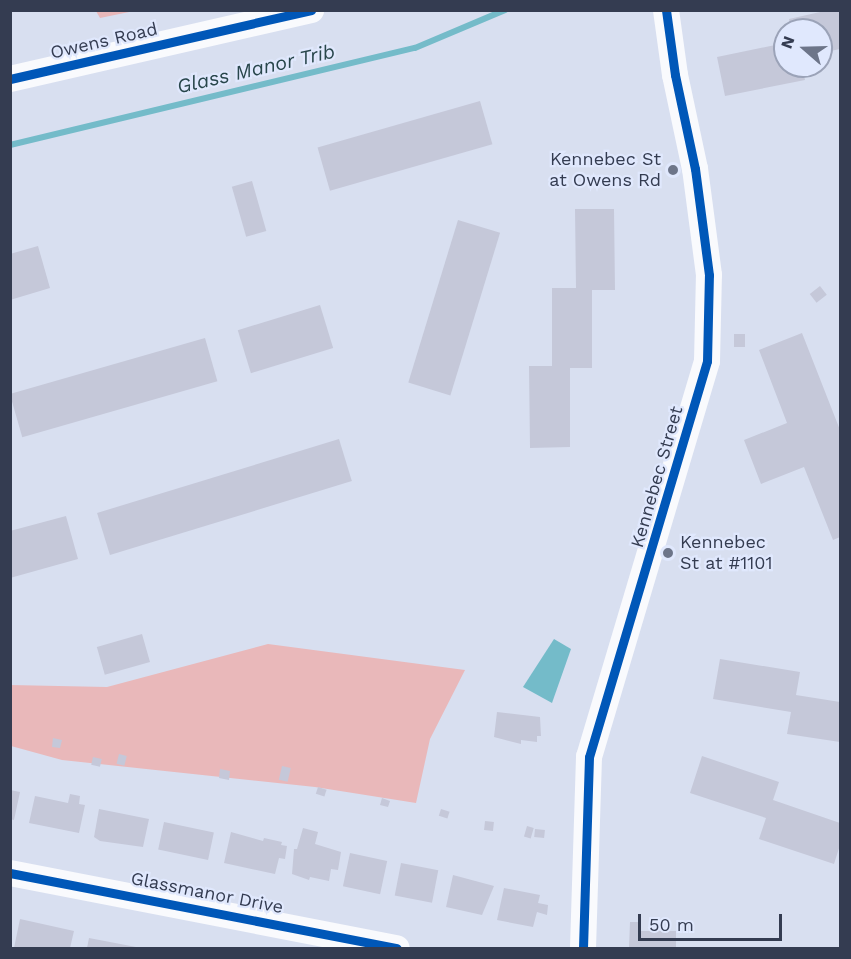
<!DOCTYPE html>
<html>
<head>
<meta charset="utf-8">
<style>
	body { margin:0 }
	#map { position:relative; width:851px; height:959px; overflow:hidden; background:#d8dff0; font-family:"Work Sans",sans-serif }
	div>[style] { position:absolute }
	.green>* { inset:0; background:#e9b8ba }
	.water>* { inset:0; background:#74bbc9 }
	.stream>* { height:6px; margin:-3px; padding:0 3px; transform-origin:3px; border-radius:3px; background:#74bbc9 }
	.building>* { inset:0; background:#c5c8d9; transform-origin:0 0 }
	.secondary>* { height:26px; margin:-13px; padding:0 13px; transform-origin:13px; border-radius:13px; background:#f9fafd }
	.cycleway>* { height:9px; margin:-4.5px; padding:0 4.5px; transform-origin:4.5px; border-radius:4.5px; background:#0057b8 }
	.dots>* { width:16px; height:16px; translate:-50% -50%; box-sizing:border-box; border:3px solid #e0e8fd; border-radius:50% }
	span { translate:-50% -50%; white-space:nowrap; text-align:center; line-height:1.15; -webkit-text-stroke:4.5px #e0e8fd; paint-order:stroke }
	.street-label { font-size:18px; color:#343c51 }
	.poi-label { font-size:18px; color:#343c51 }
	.right { translate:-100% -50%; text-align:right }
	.left { translate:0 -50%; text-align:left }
	.water-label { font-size:20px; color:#28464b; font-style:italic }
	.frame { position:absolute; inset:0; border:12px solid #343c51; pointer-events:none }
	.north { position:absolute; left:773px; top:18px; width:60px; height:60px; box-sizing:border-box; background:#e0e8fd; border:2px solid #9ba3b8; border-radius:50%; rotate:290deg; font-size:16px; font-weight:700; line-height:24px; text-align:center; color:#343c51 }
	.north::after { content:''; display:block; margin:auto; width:21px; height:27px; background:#6d7589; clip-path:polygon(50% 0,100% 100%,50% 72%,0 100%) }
	.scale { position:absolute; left:638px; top:914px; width:144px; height:27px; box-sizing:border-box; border:3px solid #343c51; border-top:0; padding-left:8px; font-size:18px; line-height:21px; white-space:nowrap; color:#343c51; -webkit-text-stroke:4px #e0e8fd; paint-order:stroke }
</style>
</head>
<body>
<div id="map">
	<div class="green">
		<div style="clip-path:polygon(96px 11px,134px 11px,100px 18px)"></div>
		<div style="clip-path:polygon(268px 644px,465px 670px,430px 739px,416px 803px,315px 787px,62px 760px,11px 746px,10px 685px,107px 687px)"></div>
	</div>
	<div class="water">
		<div style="clip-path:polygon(554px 639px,571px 649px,552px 703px,523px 687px)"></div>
	</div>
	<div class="stream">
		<div style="left:10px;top:145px;width:416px;rotate:-13.5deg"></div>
		<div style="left:415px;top:48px;width:98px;rotate:-22.9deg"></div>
	</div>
	<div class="building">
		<div style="clip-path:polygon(829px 10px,840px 10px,840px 49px,821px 53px,821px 30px,791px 30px,789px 19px)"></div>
		<div style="clip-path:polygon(785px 43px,785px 66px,802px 66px,805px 80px,725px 96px,717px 57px)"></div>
		<div style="left:480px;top:101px;width:45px;height:169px;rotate:74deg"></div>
		<div style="left:252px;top:181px;width:52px;height:21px;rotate:74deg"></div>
		<div style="clip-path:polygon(575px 209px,614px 209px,615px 290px,592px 290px,592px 368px,570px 368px,570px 447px,530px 448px,529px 366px,552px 366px,552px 288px,576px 288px)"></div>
		<div style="left:458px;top:220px;width:44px;height:170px;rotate:17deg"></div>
		<div style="clip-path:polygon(38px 246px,50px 288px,10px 300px,10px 254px)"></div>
		<div style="left:820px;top:286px;width:11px;height:13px;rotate:52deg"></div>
		<div style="left:320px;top:305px;width:45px;height:86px;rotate:73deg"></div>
		<div style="clip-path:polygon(802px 333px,840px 430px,840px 537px,833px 540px,804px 467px,761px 484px,744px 440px,787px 423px,759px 350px)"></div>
		<div style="left:734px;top:334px;width:11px;height:13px"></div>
		<div style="left:205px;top:338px;width:45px;height:203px;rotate:74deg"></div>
		<div style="left:339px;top:439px;width:44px;height:253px;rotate:73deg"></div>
		<div style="clip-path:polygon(66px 516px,78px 559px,10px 578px,10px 531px)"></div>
		<div style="left:142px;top:634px;width:29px;height:47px;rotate:74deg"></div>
		<div style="clip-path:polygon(720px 659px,800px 672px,796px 695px,840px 702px,840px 742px,787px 734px,791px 712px,713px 699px)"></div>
		<div style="clip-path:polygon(497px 712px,540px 717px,541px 736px,537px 736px,537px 742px,521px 740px,521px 744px,494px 737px)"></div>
		<div style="clip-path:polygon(53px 738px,62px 740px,60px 748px,52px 747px)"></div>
		<div style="left:119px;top:754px;width:8px;height:10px;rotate:14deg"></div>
		<div style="clip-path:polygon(702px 756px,779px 782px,773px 800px,840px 823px,840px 845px,834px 864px,759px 839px,766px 818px,690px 793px)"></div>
		<div style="left:93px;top:757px;width:9px;height:8px;rotate:13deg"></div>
		<div style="left:282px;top:766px;width:9px;height:14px;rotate:13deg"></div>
		<div style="clip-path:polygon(220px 769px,230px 771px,229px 780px,219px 778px)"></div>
		<div style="left:318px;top:787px;width:9px;height:7px;rotate:18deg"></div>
		<div style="clip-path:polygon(10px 790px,20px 792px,14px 820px,10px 819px)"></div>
		<div style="clip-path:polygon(70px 794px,80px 796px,79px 804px,85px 805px,79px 833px,29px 823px,35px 796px,68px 803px)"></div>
		<div style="clip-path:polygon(382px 798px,390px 801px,388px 807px,380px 805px)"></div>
		<div style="clip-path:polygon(99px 809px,149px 819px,143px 847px,100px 841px,94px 837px)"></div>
		<div style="left:441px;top:809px;width:9px;height:7px;rotate:18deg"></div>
		<div style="left:485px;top:821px;width:9px;height:9px;rotate:6deg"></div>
		<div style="left:164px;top:822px;width:51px;height:28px;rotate:12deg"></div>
		<div style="left:527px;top:826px;width:7px;height:11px;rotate:16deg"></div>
		<div style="clip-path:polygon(303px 828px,318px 832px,315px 844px,341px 852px,338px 870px,331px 869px,329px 881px,310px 877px,309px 880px,292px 874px,294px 849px,297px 849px)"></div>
		<div style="left:535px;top:829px;width:10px;height:8px;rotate:6deg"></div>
		<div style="clip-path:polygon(231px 832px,263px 841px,264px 838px,282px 842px,281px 845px,287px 846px,285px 859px,279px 858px,275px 874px,224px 863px)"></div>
		<div style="left:350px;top:853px;width:38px;height:34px;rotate:12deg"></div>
		<div style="left:401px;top:863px;width:38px;height:33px;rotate:11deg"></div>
		<div style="clip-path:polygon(453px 875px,494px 886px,482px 915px,446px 907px)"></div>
		<div style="clip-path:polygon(504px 888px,540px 895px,538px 903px,548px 905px,547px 915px,537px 912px,533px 927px,497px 920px)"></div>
		<div style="clip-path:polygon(20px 919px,74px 931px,70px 948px,14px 948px)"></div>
		<div style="clip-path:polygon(630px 922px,641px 922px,641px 931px,676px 931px,676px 948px,629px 948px)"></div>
		<div style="clip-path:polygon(89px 938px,136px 947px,136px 948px,87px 948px)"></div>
	</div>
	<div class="secondary">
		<div style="left:10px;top:79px;width:309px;rotate:-12.9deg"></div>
		<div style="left:10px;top:873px;width:394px;rotate:11deg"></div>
		<div style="left:583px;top:948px;width:191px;rotate:-88.2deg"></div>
		<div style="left:589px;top:757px;width:413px;rotate:-73.4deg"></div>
		<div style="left:707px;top:361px;width:86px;rotate:-88.7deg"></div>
		<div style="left:709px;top:275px;width:107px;rotate:-97.5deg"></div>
		<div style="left:695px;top:169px;width:96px;rotate:-102deg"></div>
		<div style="left:675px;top:75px;width:66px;rotate:-97.9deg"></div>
	</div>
	<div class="cycleway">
		<div style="left:10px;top:79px;width:309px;rotate:-12.9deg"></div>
		<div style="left:10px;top:873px;width:394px;rotate:11deg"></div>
		<div style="left:583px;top:948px;width:191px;rotate:-88.2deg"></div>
		<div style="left:589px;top:757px;width:413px;rotate:-73.4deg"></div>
		<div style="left:707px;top:361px;width:86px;rotate:-88.7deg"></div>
		<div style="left:709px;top:275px;width:107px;rotate:-97.5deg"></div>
		<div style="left:695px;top:169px;width:96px;rotate:-102deg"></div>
		<div style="left:675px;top:75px;width:66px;rotate:-97.9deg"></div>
	</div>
	<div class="dots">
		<div style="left:673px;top:170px;background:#6d7589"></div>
		<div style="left:668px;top:553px;background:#6d7589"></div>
	</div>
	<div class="street-label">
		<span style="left:104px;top:41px;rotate:-13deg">Owens Road</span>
		<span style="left:657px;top:477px;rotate:-74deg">Kennebec Street</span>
		<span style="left:207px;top:893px;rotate:11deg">Glassmanor Drive</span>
	</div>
	<div class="poi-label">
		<span class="right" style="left:661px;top:170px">Kennebec St<br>at Owens Rd</span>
		<span class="left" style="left:680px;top:553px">Kennebec<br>St at #1101</span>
	</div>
	<div class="water-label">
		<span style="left:256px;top:69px;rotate:-13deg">Glass Manor Trib</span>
	</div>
	<div class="frame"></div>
	<div class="north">N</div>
	<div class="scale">50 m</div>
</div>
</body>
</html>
